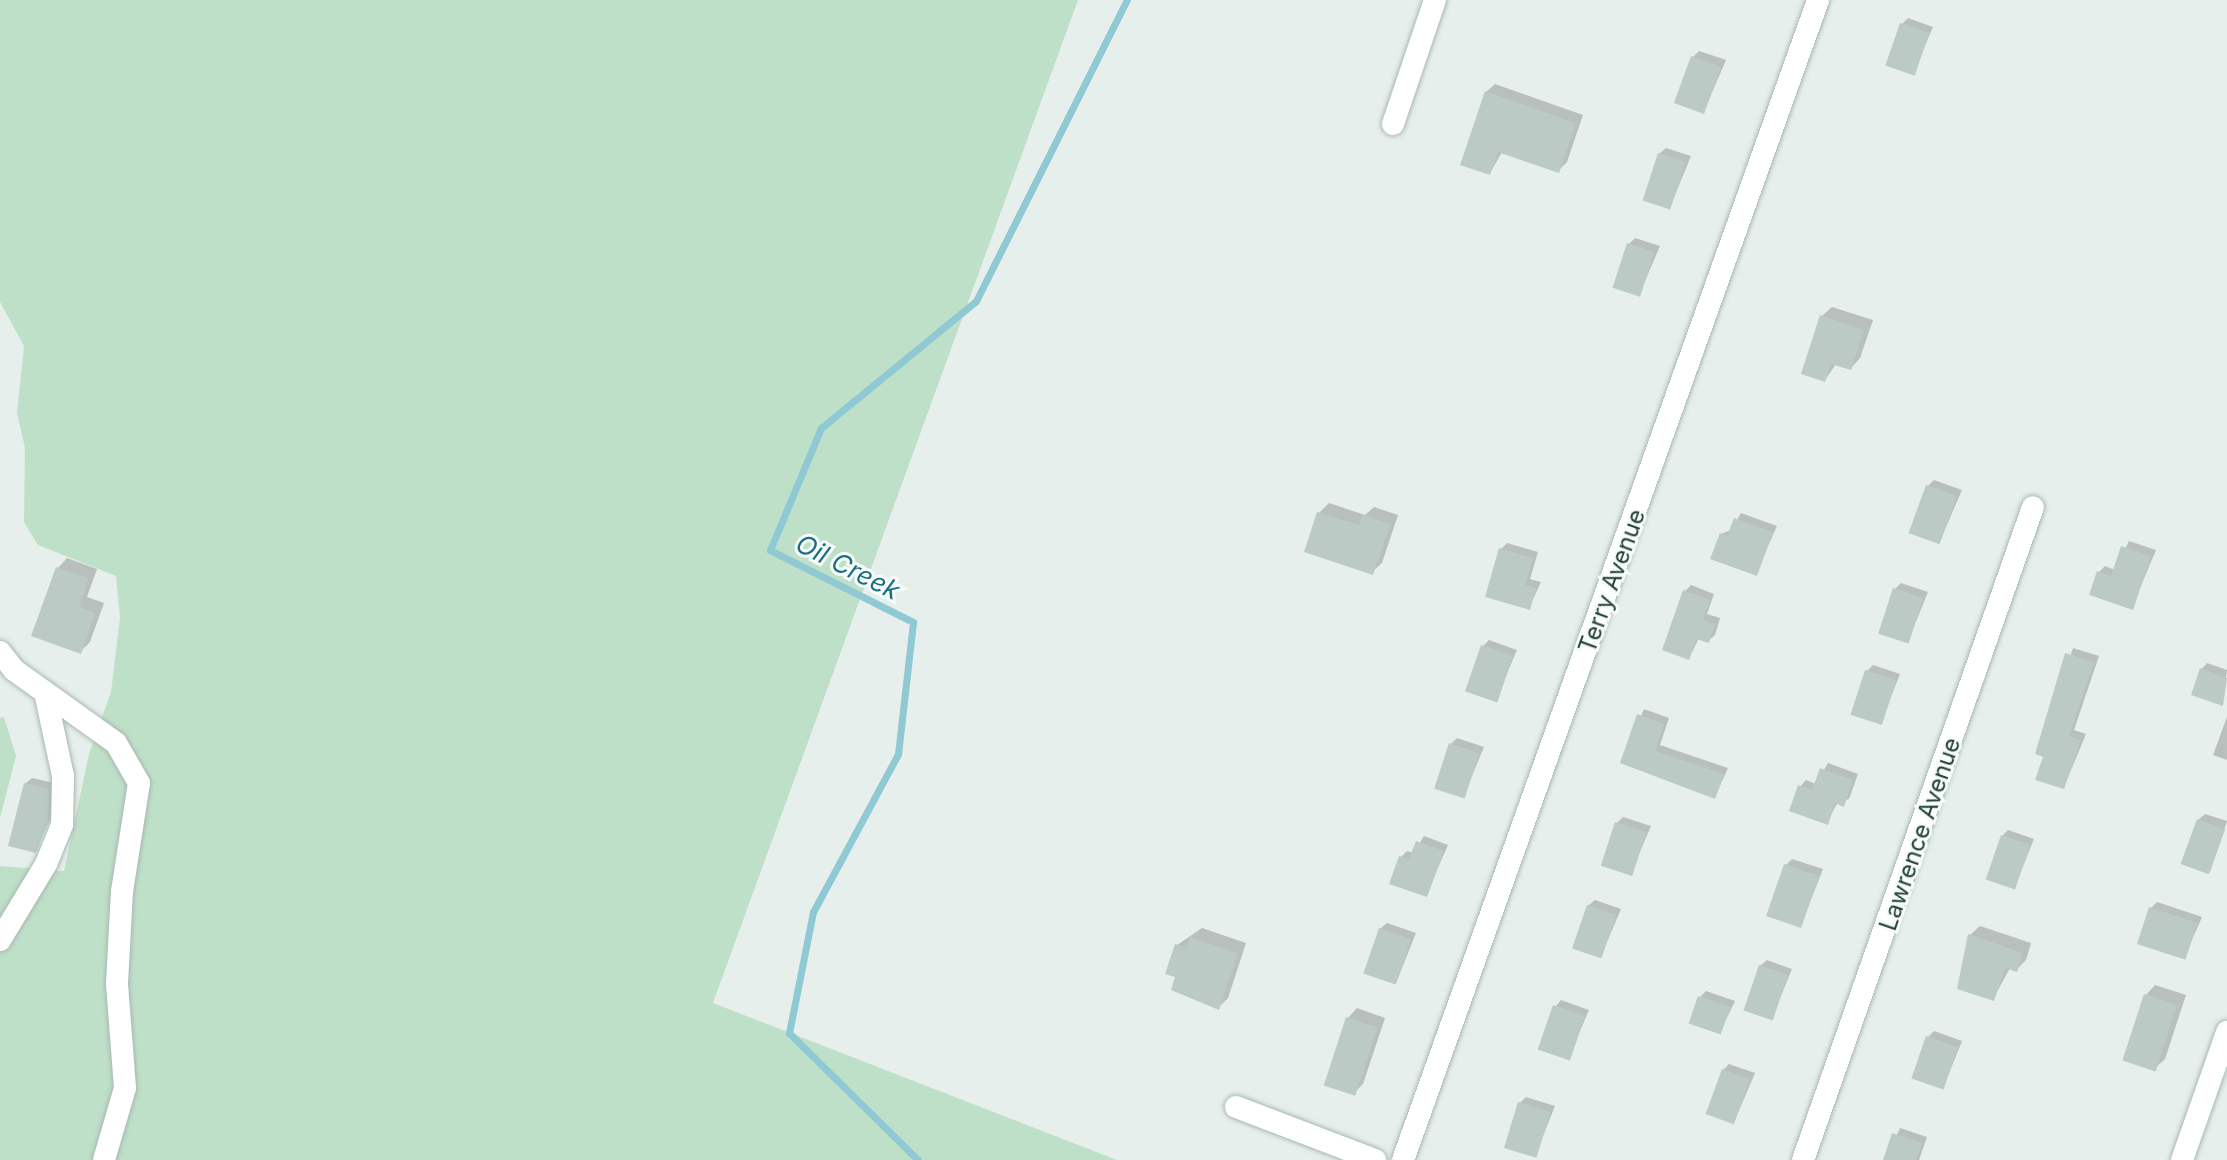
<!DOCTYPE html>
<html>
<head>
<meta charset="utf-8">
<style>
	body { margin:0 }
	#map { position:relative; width:2227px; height:1160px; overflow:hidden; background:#e6efeb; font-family:Inter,sans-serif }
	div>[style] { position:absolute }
	.green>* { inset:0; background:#bfe0c8 }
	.shadow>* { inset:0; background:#0003 }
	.stream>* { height:7px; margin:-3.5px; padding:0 3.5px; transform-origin:3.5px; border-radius:3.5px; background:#8ec9d4 }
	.building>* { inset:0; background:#bbcac4; transform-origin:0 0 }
	.roads { filter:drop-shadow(0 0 2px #a8b8b2) drop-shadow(0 0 2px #a8b8b2) }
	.minor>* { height:22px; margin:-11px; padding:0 11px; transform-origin:11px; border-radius:11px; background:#fff }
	span { translate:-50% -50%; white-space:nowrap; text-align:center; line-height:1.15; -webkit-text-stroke:6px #f7fbf9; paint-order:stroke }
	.street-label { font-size:24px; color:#24423a }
	.water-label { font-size:26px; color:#1c6f80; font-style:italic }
</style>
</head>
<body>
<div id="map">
	<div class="green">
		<div style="clip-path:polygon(0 0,1078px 0,713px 1003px,1117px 1160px,0 1160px,0 866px,64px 871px,89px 754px,111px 692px,120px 618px,116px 576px,38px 545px,24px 522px,25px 448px,17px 413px,24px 346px,0 302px)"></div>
		<div style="clip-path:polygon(4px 717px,16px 756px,0 818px,0 718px)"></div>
	</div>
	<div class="shadow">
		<div style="clip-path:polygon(1908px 18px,1933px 27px,1913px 73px,1902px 24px)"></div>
		<div style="clip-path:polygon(1699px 51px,1726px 60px,1704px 111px,1693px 57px)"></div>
		<div style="clip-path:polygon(1495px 84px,1583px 115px,1567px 162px,1559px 170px,1502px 152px,1490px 173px,1486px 92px)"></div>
		<div style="clip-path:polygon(1666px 148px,1691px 156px,1670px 207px,1659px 154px)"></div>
		<div style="clip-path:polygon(1635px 238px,1660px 246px,1639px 295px,1629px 244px)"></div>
		<div style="clip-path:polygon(1832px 307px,1873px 320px,1860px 358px,1851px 368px,1836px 364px,1825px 380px,1822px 316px)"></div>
		<div style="clip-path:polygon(1934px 480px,1962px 490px,1940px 541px,1928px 486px)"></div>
		<div style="clip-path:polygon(1329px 503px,1365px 515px,1374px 507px,1398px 515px,1382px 563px,1372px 572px,1319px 513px)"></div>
		<div style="clip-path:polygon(1741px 513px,1777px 526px,1756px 573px,1721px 534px,1731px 530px)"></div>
		<div style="clip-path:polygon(2129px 541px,2156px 550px,2132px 607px,2099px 572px,2105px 566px,2115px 570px)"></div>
		<div style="clip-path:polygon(1507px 543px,1538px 552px,1530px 579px,1541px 582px,1529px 608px,1501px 549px)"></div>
		<div style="clip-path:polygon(67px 558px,97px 569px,87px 597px,104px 603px,90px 642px,80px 652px,58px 568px)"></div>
		<div style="clip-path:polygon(1901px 583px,1928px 592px,1908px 641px,1895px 589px)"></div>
		<div style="clip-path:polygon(1691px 585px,1714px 594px,1707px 614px,1720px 618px,1715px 635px,1708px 641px,1699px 638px,1689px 658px,1685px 591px)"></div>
		<div style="clip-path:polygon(1489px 640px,1517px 650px,1496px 699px,1483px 646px)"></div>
		<div style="clip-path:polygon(2073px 648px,2099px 656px,2074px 730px,2086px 734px,2064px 787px,2045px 756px,2037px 753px)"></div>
		<div style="clip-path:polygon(2207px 663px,2227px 670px,2222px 704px,2201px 670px)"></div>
		<div style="clip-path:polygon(1873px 665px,1900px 674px,1881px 722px,1867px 671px)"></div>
		<div style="clip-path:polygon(1644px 709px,1669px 718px,1660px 745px,1728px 768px,1715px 797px,1622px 761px)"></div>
		<div style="clip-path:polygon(2227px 717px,2227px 760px,2213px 755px)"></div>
		<div style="clip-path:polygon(1457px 738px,1484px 747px,1463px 797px,1451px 744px)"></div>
		<div style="clip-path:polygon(1828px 763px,1858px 774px,1849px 799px,1838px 802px,1827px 822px,1800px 787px,1806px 780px,1816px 784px)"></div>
		<div style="clip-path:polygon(32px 778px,54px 783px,53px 814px,35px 850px,25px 784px)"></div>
		<div style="clip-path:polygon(2205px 814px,2227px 821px,2210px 872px,2198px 820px)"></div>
		<div style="clip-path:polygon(1623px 817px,1651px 826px,1630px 875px,1617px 823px)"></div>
		<div style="clip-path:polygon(2008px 830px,2034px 839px,2014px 888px,2002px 836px)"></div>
		<div style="clip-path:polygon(1424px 836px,1448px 845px,1426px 895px,1401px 857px,1407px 851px,1414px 853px)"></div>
		<div style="clip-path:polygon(1792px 859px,1823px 869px,1801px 925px,1786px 865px)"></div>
		<div style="clip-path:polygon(1595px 900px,1621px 909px,1601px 956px,1588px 906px)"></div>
		<div style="clip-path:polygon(2157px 902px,2202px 917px,2184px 958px,2151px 908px)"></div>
		<div style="clip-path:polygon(1387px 923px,1416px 933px,1396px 983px,1380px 929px)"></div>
		<div style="clip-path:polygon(1980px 926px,2031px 943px,2026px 960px,2016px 970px,2010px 968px,1993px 999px,1970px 935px)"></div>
		<div style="clip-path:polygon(1202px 928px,1246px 943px,1228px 998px,1219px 1007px,1177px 945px)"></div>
		<div style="clip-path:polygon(1767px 960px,1792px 969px,1772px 1018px,1760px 966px)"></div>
		<div style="clip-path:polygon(2155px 985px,2186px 995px,2165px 1059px,2155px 1068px,2146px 995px)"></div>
		<div style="clip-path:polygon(1706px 991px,1735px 1001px,1720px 1032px,1700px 997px)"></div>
		<div style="clip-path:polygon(1561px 1000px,1589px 1010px,1568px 1059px,1555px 1007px)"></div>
		<div style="clip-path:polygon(1357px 1008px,1385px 1018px,1363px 1084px,1353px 1094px,1348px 1018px)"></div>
		<div style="clip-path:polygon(1934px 1031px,1962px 1041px,1943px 1088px,1928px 1037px)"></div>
		<div style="clip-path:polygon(1729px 1064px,1755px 1073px,1734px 1122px,1723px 1070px)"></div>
		<div style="clip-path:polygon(1526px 1097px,1555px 1106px,1535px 1156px,1520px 1103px)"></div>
		<div style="clip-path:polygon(1900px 1128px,1927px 1137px,1919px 1160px,1885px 1160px)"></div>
	</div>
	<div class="stream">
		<div style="left:918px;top:1160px;width:181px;rotate:-135.4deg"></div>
		<div style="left:789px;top:1033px;width:123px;rotate:-78.8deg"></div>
		<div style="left:813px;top:912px;width:179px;rotate:-61.7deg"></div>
		<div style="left:898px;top:754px;width:133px;rotate:-83.5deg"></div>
		<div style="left:913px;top:622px;width:160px;rotate:-153.3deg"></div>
		<div style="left:770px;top:550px;width:132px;rotate:-67.3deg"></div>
		<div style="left:821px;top:428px;width:200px;rotate:-39.3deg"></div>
		<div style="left:976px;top:301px;width:337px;rotate:-63.4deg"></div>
	</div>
	<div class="building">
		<div style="left:1900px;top:23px;width:31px;height:45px;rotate:19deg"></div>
		<div style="left:1691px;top:56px;width:32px;height:50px;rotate:20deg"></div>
		<div style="clip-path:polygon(1485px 91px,1576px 123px,1559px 173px,1498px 152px,1490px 175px,1460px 165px)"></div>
		<div style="left:1658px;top:153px;width:29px;height:50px;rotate:18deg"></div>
		<div style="left:1627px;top:243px;width:29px;height:47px;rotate:18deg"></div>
		<div style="clip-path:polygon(1820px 315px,1864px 330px,1851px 370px,1831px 364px,1825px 382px,1801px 374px)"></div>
		<div style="left:1926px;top:485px;width:33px;height:51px;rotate:20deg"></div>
		<div style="clip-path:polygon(1317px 512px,1359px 525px,1362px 515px,1390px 524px,1373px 575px,1304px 552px)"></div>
		<div style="clip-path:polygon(1734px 518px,1773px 532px,1757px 576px,1710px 559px,1720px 533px,1727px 536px)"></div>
		<div style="clip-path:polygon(2121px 546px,2151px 556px,2133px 610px,2089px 595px,2097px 571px,2111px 576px)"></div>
		<div style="clip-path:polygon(1499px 548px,1533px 558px,1525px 585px,1536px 588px,1530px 610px,1485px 597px)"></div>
		<div style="clip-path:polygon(56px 567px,89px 578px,79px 607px,95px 613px,81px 654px,31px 636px)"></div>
		<div style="left:1893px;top:588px;width:32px;height:48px;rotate:18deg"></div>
		<div style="clip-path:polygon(1683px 590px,1710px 600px,1703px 620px,1715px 624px,1709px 643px,1696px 639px,1689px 660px,1662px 650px)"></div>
		<div style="left:1481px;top:645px;width:34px;height:49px;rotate:19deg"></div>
		<div style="clip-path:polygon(2065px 653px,2094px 662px,2069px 736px,2081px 740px,2064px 789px,2035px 780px,2043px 757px,2035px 754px)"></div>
		<div style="clip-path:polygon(2200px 668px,2227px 678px,2223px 706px,2191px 695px)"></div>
		<div style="left:1865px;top:670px;width:33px;height:47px;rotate:18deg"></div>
		<div style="clip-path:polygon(1637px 714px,1664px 724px,1655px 751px,1724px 774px,1715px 799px,1620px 763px)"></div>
		<div style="left:1449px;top:743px;width:32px;height:48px;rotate:18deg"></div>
		<div style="clip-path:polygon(1820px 768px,1853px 780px,1844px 807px,1835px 803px,1828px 825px,1789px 811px,1798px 785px,1812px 790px)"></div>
		<div style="clip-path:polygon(24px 783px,49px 789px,48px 822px,36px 853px,8px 846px)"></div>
		<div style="left:2197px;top:819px;width:30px;height:48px;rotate:20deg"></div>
		<div style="left:1615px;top:822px;width:33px;height:46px;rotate:18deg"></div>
		<div style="left:2001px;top:835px;width:31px;height:47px;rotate:19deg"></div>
		<div style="clip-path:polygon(1416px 841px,1444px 851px,1427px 897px,1389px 884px,1399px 856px,1409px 859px)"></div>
		<div style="left:1784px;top:864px;width:37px;height:55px;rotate:19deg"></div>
		<div style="left:1587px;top:905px;width:31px;height:46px;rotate:19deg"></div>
		<div style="left:2149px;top:907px;width:51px;height:39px;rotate:18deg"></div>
		<div style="left:1379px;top:928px;width:34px;height:48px;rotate:19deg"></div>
		<div style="clip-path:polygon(1968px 934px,2023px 953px,2017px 972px,2005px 968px,1994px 1001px,1957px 989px)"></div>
		<div style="clip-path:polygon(1190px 937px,1238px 953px,1219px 1010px,1171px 990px,1175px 977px,1165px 974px,1175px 944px,1187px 948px)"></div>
		<div style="left:1759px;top:965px;width:31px;height:48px;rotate:19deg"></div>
		<div style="left:2144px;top:994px;width:35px;height:70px;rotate:18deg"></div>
		<div style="left:1698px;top:996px;width:34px;height:29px;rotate:19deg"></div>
		<div style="left:1553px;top:1005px;width:34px;height:47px;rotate:19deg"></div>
		<div style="left:1346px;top:1017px;width:33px;height:72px;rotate:18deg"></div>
		<div style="left:1926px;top:1036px;width:34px;height:45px;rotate:19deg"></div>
		<div style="left:1722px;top:1069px;width:30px;height:48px;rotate:20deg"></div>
		<div style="left:1518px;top:1102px;width:34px;height:48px;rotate:17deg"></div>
		<div style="clip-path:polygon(1892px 1133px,1922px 1143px,1916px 1160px,1883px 1160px)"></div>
	</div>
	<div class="roads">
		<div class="minor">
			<div style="left:1393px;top:124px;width:131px;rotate:-71.3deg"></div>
			<div style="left:0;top:652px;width:23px;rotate:52deg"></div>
			<div style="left:14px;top:670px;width:125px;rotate:35.6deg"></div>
			<div style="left:116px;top:743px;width:46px;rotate:60.1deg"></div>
			<div style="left:139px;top:783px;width:109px;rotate:98.9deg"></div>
			<div style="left:122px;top:891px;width:93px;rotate:93.1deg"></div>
			<div style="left:117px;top:984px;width:104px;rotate:85.6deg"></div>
			<div style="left:125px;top:1088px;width:75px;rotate:106.3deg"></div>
			<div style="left:0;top:940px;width:89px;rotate:-58.8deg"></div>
			<div style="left:46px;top:864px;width:42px;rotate:-67.7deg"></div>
			<div style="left:62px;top:825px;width:49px;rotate:-88.8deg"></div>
			<div style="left:63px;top:776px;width:86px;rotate:-102.1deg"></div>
			<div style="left:1236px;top:1107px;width:149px;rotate:20.9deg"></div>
			<div style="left:1403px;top:1160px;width:1232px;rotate:-70.31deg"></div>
			<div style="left:1803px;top:1160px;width:692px;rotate:-70.6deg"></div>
			<div style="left:2182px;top:1160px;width:136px;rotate:-70.6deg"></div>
		</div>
	</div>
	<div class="street-label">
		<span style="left:1612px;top:581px;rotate:-70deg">Terry Avenue</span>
		<span style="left:1920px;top:834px;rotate:-71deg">Lawrence Avenue</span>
	</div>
	<div class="water-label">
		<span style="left:848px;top:567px;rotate:27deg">Oil Creek</span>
	</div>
</div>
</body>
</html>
